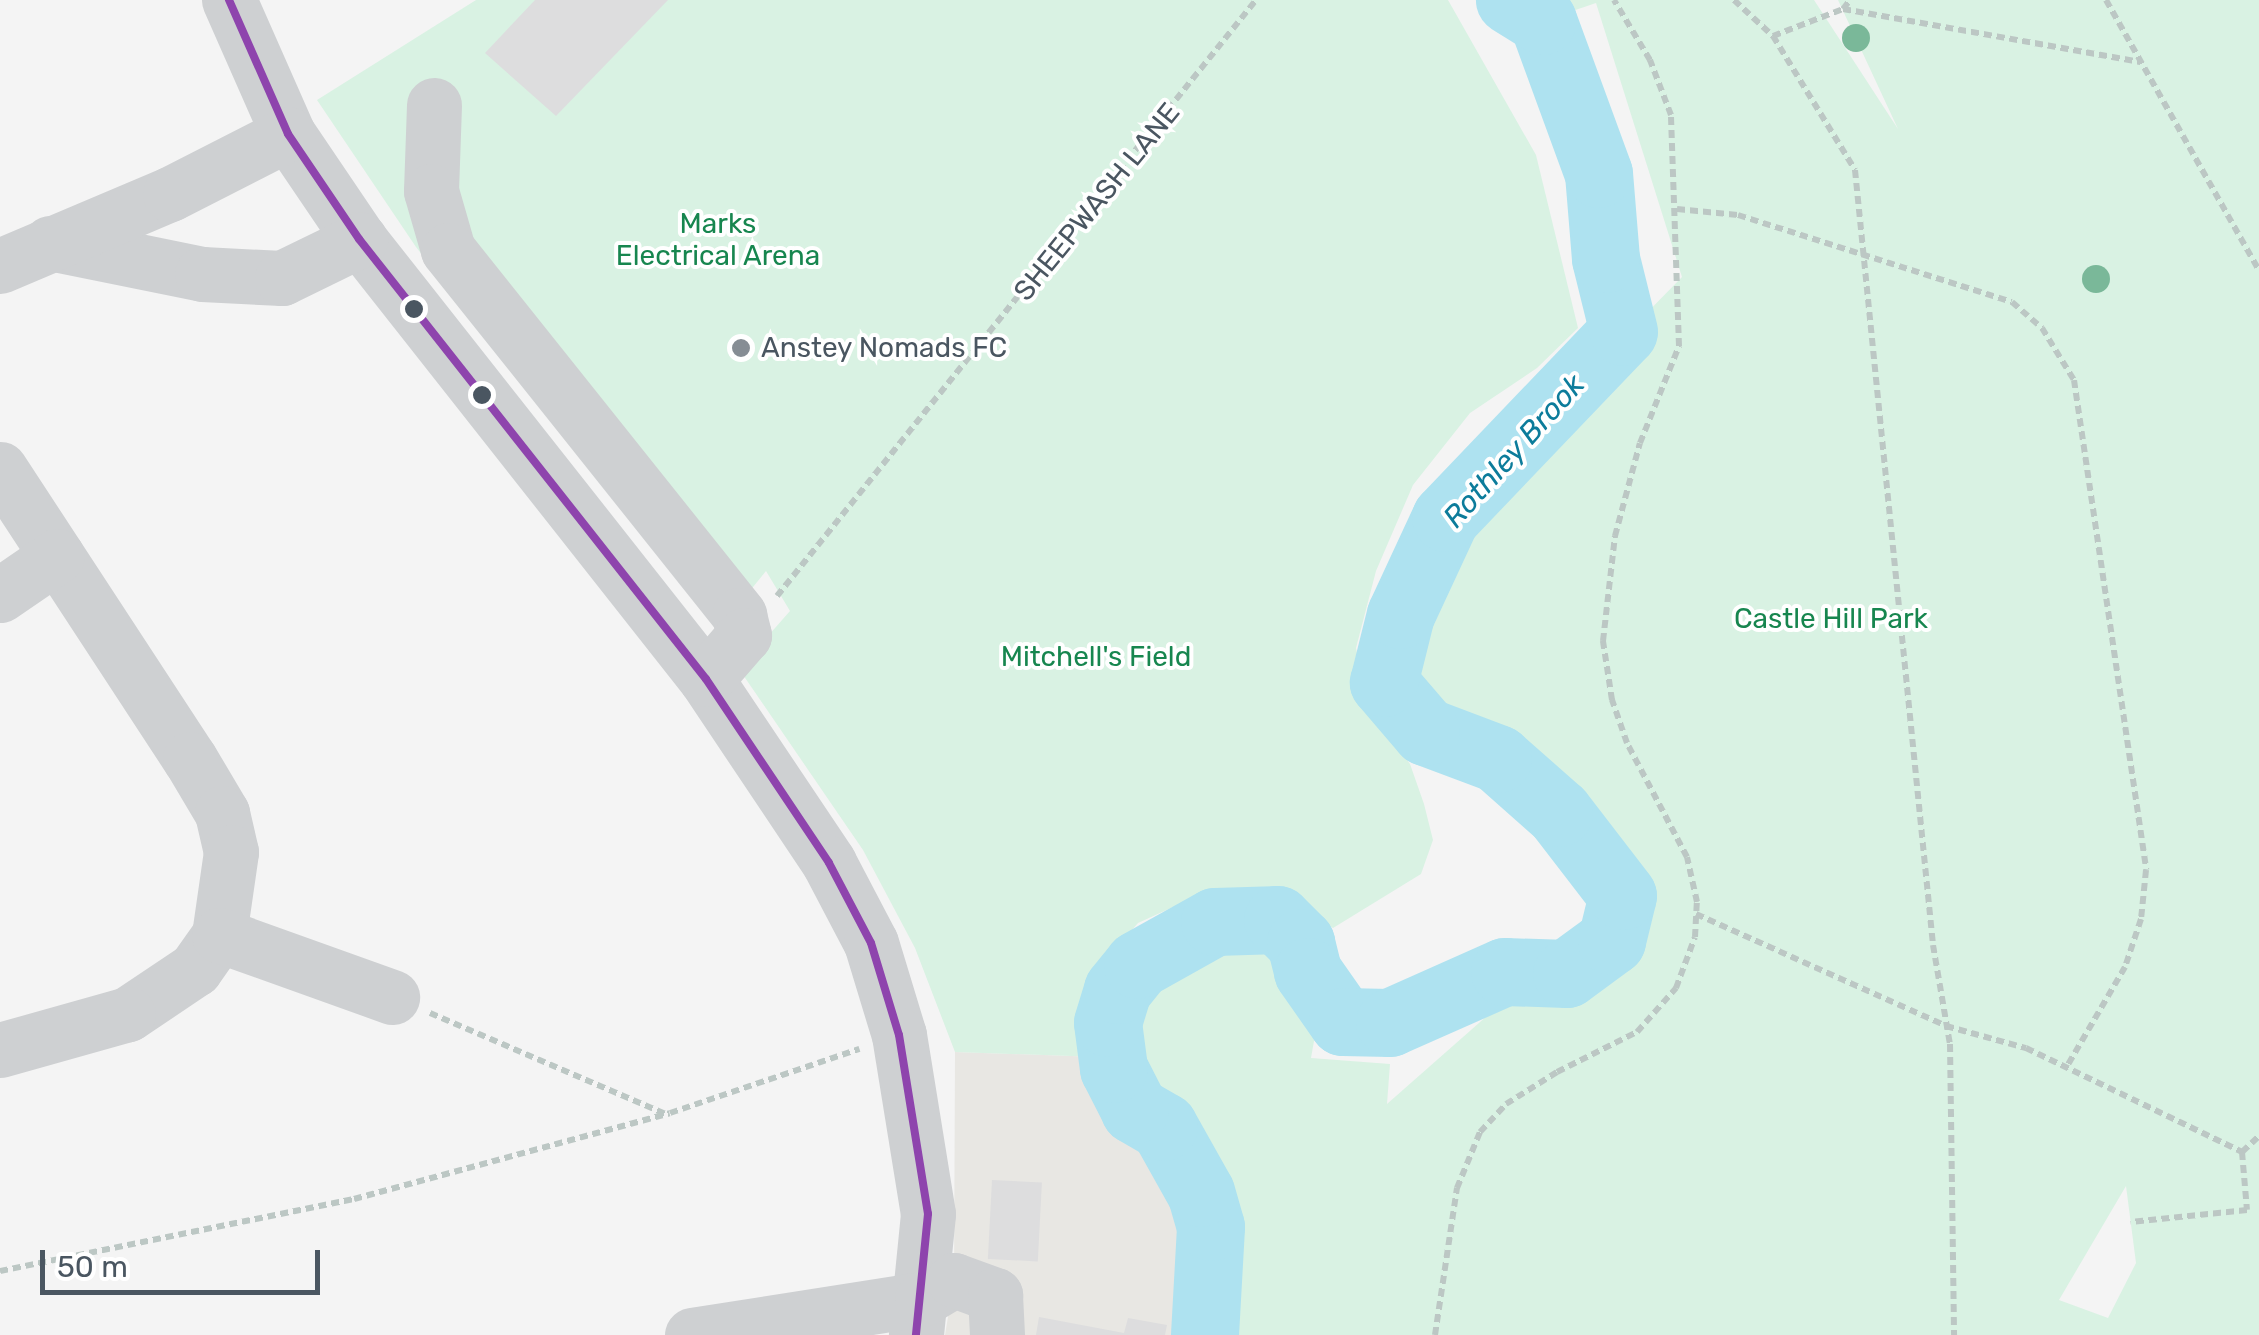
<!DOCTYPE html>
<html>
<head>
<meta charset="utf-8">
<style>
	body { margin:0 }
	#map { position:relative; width:2259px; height:1335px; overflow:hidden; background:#f4f4f4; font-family:Rubik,sans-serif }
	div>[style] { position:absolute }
	.commercial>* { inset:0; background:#e8e7e3 }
	.green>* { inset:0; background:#d9f2e3 }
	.river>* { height:68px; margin:-34px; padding:0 34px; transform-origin:34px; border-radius:34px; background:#aee2f0 }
	.building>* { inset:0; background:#ddddde; transform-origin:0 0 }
	.path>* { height:6px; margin-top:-3px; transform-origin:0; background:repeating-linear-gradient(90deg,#bcc7c4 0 8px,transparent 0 13px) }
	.minor>* { height:55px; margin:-27.5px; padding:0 27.5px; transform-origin:27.5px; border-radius:27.5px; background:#ced0d2 }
	.bus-1>* { height:8px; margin:-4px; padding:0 4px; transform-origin:4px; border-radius:4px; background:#8e44ad }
	.trees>* { width:28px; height:28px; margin:-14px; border-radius:50%; background:#7ab899 }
	.dots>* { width:28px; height:28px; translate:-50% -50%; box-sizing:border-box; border:5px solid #fff; border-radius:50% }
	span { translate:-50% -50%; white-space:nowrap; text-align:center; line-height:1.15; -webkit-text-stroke:8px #fff; paint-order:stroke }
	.street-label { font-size:28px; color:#4a5661 }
	.park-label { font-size:28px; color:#17864f }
	.poi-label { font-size:28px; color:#4a5661 }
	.left { translate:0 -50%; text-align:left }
	.water-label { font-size:30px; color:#0c7c9b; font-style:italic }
	.scale { position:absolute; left:40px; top:1250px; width:280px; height:45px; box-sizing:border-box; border:5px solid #4a5661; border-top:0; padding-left:12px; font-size:30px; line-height:35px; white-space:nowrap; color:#4a5661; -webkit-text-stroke:8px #fff; paint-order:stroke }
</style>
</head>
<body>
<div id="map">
	<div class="commercial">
		<div style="clip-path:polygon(955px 1052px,1100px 1057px,1114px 1103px,1178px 1179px,1187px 1279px,1179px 1335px,945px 1335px,954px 1280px)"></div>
	</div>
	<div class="green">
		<div style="clip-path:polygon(476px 0,1448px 0,1536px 155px,1578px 328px,1537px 368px,1470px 413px,1413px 485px,1376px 571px,1356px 648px,1367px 704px,1410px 764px,1424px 804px,1433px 840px,1421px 874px,1333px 928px,1257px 888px,1184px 902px,1138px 923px,1089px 980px,1085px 1014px,1100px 1057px,955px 1052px,915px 948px,863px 850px,739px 669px,790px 611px,766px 571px,718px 630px,416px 247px,317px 100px)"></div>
		<div style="clip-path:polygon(evenodd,1532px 0,1814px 0,1898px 129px,1838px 0,2259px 0,2259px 1335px,1205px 1335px,1201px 1193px,1182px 1157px,1135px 1110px,1114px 1069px,1118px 990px,1168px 946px,1214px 922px,1278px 920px,1322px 996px,1311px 1058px,1390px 1064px,1387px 1104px,1622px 897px,1384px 683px,1446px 518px,1682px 277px,1596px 3px,1543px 21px,1532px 0,2126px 1186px,2136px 1263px,2108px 1318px,2059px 1300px,2126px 1186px)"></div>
	</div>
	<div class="river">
		<div style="left:1205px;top:1335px;width:108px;rotate:-86.8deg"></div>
		<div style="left:1211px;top:1227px;width:35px;rotate:-106deg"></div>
		<div style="left:1201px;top:1193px;width:76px;rotate:-119.3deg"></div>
		<div style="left:1164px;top:1127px;width:34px;rotate:-150deg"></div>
		<div style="left:1135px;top:1110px;width:46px;rotate:-117.1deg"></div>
		<div style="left:1114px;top:1069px;width:46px;rotate:-97.4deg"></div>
		<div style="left:1108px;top:1023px;width:34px;rotate:-73deg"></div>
		<div style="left:1118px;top:990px;width:32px;rotate:-51deg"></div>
		<div style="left:1138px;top:965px;width:88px;rotate:-29.2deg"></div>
		<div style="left:1215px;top:922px;width:63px;rotate:-1.8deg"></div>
		<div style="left:1278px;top:920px;width:33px;rotate:45deg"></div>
		<div style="left:1301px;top:943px;width:30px;rotate:76deg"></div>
		<div style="left:1308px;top:972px;width:61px;rotate:55deg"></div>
		<div style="left:1343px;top:1022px;width:47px;rotate:1.2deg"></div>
		<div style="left:1390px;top:1023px;width:126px;rotate:-23.9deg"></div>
		<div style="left:1505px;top:972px;width:62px;rotate:1.8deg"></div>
		<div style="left:1567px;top:974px;width:56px;rotate:-36.3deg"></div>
		<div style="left:1612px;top:941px;width:46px;rotate:-76.3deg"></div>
		<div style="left:1623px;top:896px;width:105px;rotate:-127.6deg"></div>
		<div style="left:1559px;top:813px;width:81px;rotate:-138.5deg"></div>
		<div style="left:1498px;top:759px;width:77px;rotate:-159.4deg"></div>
		<div style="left:1426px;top:732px;width:65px;rotate:-130.6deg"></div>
		<div style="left:1384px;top:683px;width:70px;rotate:-76deg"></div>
		<div style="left:1401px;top:615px;width:107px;rotate:-65.1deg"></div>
		<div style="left:1446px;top:518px;width:257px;rotate:-46.3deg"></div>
		<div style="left:1624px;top:332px;width:75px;rotate:-103.9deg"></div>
		<div style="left:1606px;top:259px;width:85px;rotate:-94.7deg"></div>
		<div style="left:1599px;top:174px;width:163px;rotate:-110.1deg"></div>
		<div style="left:1543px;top:21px;width:39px;rotate:-148deg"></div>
	</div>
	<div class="building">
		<div style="clip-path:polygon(535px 0,668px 0,556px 116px,485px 53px)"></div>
		<div style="left:992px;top:1180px;width:50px;height:79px;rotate:3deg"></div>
		<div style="clip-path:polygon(1039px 1317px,1124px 1333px,1128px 1318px,1167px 1325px,1165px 1335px,1036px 1335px)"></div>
	</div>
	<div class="path">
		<div style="left:1734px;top:0;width:53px;rotate:42.7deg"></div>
		<div style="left:1773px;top:36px;width:75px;rotate:-21.1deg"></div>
		<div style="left:1843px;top:9px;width:11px;rotate:-52deg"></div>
		<div style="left:2106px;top:0;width:310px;rotate:60.5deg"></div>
		<div style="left:1843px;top:9px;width:302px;rotate:10.1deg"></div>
		<div style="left:1773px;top:36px;width:157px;rotate:58.5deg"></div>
		<div style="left:1855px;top:170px;width:779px;rotate:84.25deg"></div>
		<div style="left:1933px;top:945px;width:100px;rotate:80.3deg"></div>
		<div style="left:1950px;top:1044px;width:291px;rotate:89.2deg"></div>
		<div style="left:1677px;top:209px;width:61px;rotate:5.6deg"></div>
		<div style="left:1738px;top:215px;width:287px;rotate:17.6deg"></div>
		<div style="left:2012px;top:302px;width:40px;rotate:41deg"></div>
		<div style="left:2042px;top:328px;width:61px;rotate:58.4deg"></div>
		<div style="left:2074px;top:380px;width:495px;rotate:81.6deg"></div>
		<div style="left:2146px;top:870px;width:49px;rotate:95.8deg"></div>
		<div style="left:2141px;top:919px;width:51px;rotate:108.4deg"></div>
		<div style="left:2125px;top:967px;width:117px;rotate:120.3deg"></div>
		<div style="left:777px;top:596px;width:765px;rotate:-51.21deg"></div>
		<div style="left:1696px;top:914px;width:274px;rotate:24.1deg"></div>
		<div style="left:1946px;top:1026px;width:83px;rotate:15.4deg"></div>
		<div style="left:2026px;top:1048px;width:240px;rotate:25.7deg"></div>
		<div style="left:2242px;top:1152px;width:58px;rotate:85.1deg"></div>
		<div style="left:2247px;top:1210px;width:117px;rotate:174.1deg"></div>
		<div style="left:430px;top:1013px;width:257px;rotate:23.2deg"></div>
		<div style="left:2242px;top:1152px;width:23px;rotate:-43deg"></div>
		<div style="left:0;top:1271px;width:361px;rotate:-11.5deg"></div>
		<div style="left:354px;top:1199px;width:327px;rotate:-15.2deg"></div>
		<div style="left:670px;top:1113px;width:200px;rotate:-18.7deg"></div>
		<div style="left:1435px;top:1335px;width:149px;rotate:-81.5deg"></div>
		<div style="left:1457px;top:1188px;width:61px;rotate:-67.7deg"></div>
		<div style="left:1480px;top:1132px;width:38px;rotate:-47deg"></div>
		<div style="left:1506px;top:1104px;width:60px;rotate:-32.1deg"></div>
		<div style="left:1557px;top:1072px;width:89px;rotate:-26.6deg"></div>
		<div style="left:1637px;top:1032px;width:59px;rotate:-48.4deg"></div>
		<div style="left:1676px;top:988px;width:54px;rotate:-69.6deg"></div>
		<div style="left:1695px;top:937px;width:35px;rotate:-87deg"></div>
		<div style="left:1697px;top:902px;width:46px;rotate:-102.5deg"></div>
		<div style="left:1687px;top:857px;width:129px;rotate:-117.8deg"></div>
		<div style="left:1627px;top:743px;width:46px;rotate:-109.2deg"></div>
		<div style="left:1612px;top:700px;width:60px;rotate:-98.7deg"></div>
		<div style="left:1603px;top:641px;width:106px;rotate:-83.5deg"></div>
		<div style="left:1615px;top:536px;width:96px;rotate:-75deg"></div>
		<div style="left:1640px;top:443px;width:105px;rotate:-68.1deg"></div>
		<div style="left:1679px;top:346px;width:231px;rotate:-92deg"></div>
		<div style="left:1671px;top:115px;width:59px;rotate:-110.9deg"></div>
		<div style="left:1650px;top:60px;width:70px;rotate:-121deg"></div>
	</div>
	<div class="minor">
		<div style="left:229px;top:0;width:146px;rotate:66.2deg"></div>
		<div style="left:288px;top:134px;width:127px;rotate:55.9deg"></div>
		<div style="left:359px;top:239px;width:560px;rotate:51.74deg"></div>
		<div style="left:706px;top:679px;width:221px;rotate:56.2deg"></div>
		<div style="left:829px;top:863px;width:90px;rotate:62.3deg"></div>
		<div style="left:871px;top:943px;width:96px;rotate:73.1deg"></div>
		<div style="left:899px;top:1035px;width:181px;rotate:80.8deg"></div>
		<div style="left:928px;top:1214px;width:122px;rotate:95.7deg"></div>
		<div style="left:434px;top:105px;width:86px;rotate:92deg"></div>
		<div style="left:431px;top:191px;width:61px;rotate:73.9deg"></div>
		<div style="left:448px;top:250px;width:467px;rotate:51.4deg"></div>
		<div style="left:739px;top:615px;width:21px;rotate:76deg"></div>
		<div style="left:744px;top:635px;width:58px;rotate:130.8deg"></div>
		<div style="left:50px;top:243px;width:155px;rotate:11.5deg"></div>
		<div style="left:202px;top:274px;width:80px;rotate:2.9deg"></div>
		<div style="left:282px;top:278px;width:87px;rotate:-26deg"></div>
		<div style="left:0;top:266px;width:185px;rotate:-23deg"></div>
		<div style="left:170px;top:194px;width:132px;rotate:-27deg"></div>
		<div style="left:0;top:469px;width:347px;rotate:56.8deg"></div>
		<div style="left:190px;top:759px;width:63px;rotate:59.3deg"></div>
		<div style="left:222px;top:813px;width:40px;rotate:77deg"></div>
		<div style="left:231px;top:852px;width:84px;rotate:98.2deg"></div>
		<div style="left:219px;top:935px;width:42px;rotate:125.2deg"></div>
		<div style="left:195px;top:969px;width:81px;rotate:146.1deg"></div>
		<div style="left:128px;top:1014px;width:133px;rotate:164.3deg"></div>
		<div style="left:0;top:595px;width:69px;rotate:-34.4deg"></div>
		<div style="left:219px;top:935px;width:184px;rotate:19.7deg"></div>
		<div style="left:692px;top:1335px;width:233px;rotate:-8.9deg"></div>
		<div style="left:922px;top:1299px;width:37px;rotate:-31deg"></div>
		<div style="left:954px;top:1280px;width:44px;rotate:20.1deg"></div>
		<div style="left:995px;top:1295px;width:40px;rotate:87.1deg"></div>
	</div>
	<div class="bus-1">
		<div style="left:229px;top:0;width:146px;rotate:66.2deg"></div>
		<div style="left:288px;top:134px;width:127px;rotate:55.9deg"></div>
		<div style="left:359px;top:239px;width:560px;rotate:51.74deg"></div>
		<div style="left:706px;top:679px;width:221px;rotate:56.2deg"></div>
		<div style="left:829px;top:863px;width:90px;rotate:62.3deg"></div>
		<div style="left:871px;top:943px;width:96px;rotate:73.1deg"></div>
		<div style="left:899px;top:1035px;width:181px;rotate:80.8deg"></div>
		<div style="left:928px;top:1214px;width:122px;rotate:95.7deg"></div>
	</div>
	<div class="trees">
		<div style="left:1856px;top:38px"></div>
		<div style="left:2096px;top:279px"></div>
	</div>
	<div class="dots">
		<div style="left:414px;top:309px;background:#4a5661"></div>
		<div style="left:741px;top:348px;background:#868d94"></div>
		<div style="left:482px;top:395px;background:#4a5661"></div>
	</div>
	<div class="street-label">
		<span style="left:1097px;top:202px;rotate:-51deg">SHEEPWASH LANE</span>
	</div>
	<div class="park-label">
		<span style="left:718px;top:240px">Marks<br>Electrical Arena</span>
		<span style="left:1831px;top:619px">Castle Hill Park</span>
		<span style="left:1096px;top:657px">Mitchell's Field</span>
	</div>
	<div class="poi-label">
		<span class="left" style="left:761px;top:348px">Anstey Nomads FC</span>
	</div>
	<div class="water-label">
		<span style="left:1514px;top:451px;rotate:-48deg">Rothley Brook</span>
	</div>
	<div class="scale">50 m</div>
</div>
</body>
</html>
